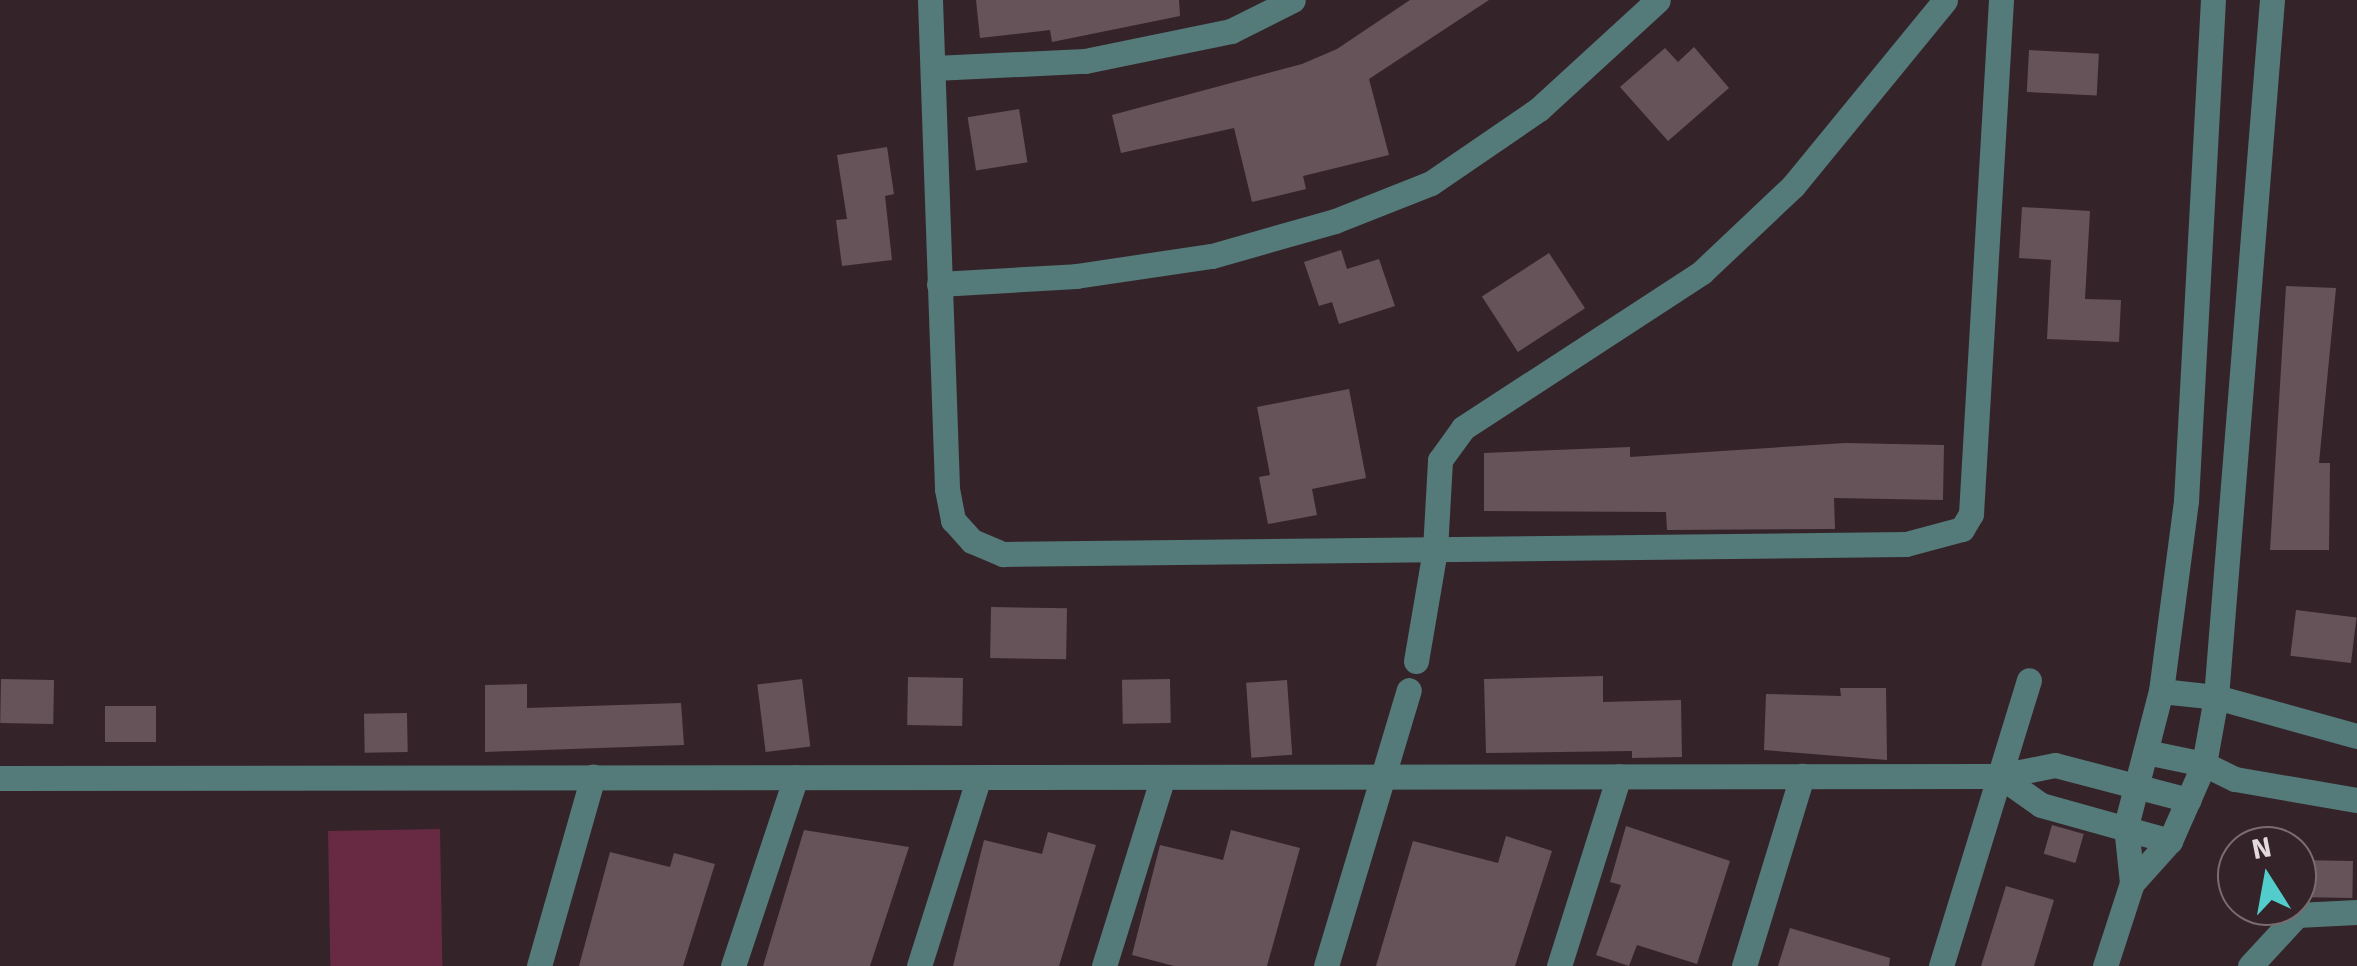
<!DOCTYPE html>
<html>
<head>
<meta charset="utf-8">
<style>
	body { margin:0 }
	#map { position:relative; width:2357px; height:966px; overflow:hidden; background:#342429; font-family:Signika,sans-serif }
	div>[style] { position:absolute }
	.green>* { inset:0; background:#682a42; transform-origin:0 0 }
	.building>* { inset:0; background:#665359; transform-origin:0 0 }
	.minor>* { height:25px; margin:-12.5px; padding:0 12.5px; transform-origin:12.5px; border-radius:12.5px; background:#547a79 }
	span { translate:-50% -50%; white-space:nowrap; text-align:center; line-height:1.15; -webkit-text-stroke:9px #342429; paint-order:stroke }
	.north { position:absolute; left:2217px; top:826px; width:100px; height:100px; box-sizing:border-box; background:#342429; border:2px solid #7a6c71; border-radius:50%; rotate:349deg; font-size:28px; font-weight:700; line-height:40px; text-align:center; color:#e4d9dd }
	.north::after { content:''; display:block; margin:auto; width:35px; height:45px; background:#53cdcb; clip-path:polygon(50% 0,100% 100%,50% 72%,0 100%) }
</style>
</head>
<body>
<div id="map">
	<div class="green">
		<div style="left:440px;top:829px;width:137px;height:112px;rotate:89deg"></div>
	</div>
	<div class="building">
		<div style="clip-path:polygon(976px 0,1179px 0,1180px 16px,1052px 42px,1050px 30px,980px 38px)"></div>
		<div style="clip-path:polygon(1410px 0,1489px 0,1369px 79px,1389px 155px,1303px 176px,1306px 189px,1252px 202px,1234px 128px,1121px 153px,1112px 115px,1302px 64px,1337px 49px)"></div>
		<div style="clip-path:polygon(1694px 47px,1729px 88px,1668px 141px,1620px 87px,1665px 48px,1678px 62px)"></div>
		<div style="left:2029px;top:50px;width:70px;height:42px;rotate:3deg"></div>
		<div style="left:1019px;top:109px;width:54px;height:52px;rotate:81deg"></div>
		<div style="clip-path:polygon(887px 147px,894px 194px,885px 196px,892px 260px,842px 266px,836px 220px,847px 219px,837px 155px)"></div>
		<div style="clip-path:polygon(2022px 207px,2090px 211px,2085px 299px,2121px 300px,2119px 342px,2047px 339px,2051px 260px,2019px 258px)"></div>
		<div style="clip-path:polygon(1341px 250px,1347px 269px,1379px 259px,1395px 306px,1339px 324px,1332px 302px,1319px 306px,1304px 262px)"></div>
		<div style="left:1549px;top:253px;width:66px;height:80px;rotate:57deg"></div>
		<div style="clip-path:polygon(2286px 286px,2336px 288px,2319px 463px,2330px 463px,2329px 550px,2270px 550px)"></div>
		<div style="clip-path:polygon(1349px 389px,1366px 478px,1312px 489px,1317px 515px,1268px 524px,1259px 477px,1270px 475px,1257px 407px)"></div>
		<div style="clip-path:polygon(1845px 443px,1944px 445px,1943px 500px,1834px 498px,1835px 529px,1667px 530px,1666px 512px,1484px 511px,1484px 453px,1630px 447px,1630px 457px)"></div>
		<div style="left:991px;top:607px;width:76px;height:51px;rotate:1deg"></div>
		<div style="left:2296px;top:610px;width:61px;height:46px;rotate:7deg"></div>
		<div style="clip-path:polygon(1603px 676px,1603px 702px,1681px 700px,1682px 757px,1632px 758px,1632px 751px,1486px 753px,1484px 679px)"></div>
		<div style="left:908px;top:677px;width:55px;height:48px;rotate:1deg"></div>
		<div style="left:1px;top:679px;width:53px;height:44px;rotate:1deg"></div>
		<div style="left:802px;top:679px;width:68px;height:45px;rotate:83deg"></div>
		<div style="left:1170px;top:679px;width:44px;height:48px;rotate:89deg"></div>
		<div style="left:1287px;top:680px;width:75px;height:41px;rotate:86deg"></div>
		<div style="clip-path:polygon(527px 684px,527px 708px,681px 703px,684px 745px,485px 752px,485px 685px)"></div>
		<div style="clip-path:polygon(1840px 688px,1886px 688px,1887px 760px,1764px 750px,1766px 694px,1841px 696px)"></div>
		<div style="left:156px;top:706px;width:36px;height:51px;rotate:90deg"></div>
		<div style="left:407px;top:713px;width:39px;height:43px;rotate:89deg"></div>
		<div style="left:2052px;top:825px;width:33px;height:30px;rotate:16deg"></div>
		<div style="clip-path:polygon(1626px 826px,1730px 861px,1697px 964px,1637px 945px,1629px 966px,1596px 955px,1621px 885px,1610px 882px)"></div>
		<div style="clip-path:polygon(804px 830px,909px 847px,870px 966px,763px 966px)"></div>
		<div style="clip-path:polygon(1231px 830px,1300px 848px,1267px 966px,1174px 966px,1132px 955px,1160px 845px,1223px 860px)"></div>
		<div style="clip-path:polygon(1048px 832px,1096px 845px,1059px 966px,953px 966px,984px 840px,1042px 854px)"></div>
		<div style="clip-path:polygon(1506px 836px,1552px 851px,1515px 966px,1376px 966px,1413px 841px,1498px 863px)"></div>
		<div style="clip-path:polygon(610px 852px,670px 867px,674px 853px,715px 864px,683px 966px,579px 966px)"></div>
		<div style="left:2297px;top:860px;width:56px;height:37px;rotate:1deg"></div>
		<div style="clip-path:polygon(2006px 886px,2054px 900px,2034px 966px,1981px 966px)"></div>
		<div style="clip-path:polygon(1790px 928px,1890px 958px,1889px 966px,1778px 966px)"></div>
	</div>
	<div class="minor">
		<div style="left:930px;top:0;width:489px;rotate:88deg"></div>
		<div style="left:947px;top:489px;width:32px;rotate:79deg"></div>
		<div style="left:953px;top:520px;width:28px;rotate:48deg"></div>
		<div style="left:972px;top:541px;width:34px;rotate:23deg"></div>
		<div style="left:1003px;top:554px;width:903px;rotate:-0.63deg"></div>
		<div style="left:1906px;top:544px;width:58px;rotate:-15deg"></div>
		<div style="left:1962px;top:529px;width:17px;rotate:-59deg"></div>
		<div style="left:1971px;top:514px;width:515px;rotate:-86.66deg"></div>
		<div style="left:934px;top:68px;width:151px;rotate:-2.7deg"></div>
		<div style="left:1085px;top:61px;width:149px;rotate:-11.6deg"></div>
		<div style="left:1231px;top:31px;width:69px;rotate:-26.6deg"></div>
		<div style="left:939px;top:284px;width:137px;rotate:-3.3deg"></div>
		<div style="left:1076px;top:276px;width:137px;rotate:-8.4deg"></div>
		<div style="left:1212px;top:256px;width:128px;rotate:-15.9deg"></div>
		<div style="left:1335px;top:221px;width:103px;rotate:-21.6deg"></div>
		<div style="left:1431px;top:183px;width:131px;rotate:-34.4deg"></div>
		<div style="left:1539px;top:109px;width:161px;rotate:-42.5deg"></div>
		<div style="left:1416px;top:661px;width:113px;rotate:-80.3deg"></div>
		<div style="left:1435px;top:550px;width:90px;rotate:-86.8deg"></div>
		<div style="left:1440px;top:460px;width:39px;rotate:-54deg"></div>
		<div style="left:1463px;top:428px;width:285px;rotate:-33.1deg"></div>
		<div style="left:1702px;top:272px;width:125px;rotate:-43.4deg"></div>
		<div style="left:1793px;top:186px;width:240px;rotate:-50.7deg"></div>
		<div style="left:2161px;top:691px;width:55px;rotate:6.2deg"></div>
		<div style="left:2216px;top:697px;width:146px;rotate:15.5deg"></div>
		<div style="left:2146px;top:752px;width:59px;rotate:11.7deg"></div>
		<div style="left:2204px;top:764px;width:34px;rotate:26deg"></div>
		<div style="left:2235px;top:779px;width:124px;rotate:9.8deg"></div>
		<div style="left:2000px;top:776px;width:50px;rotate:35.3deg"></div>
		<div style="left:2041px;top:805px;width:134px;rotate:15.6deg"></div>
		<div style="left:0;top:778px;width:2000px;rotate:-0.06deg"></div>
		<div style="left:2000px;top:776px;width:56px;rotate:-11.3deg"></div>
		<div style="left:2055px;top:765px;width:138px;rotate:14.7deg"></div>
		<div style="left:2132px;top:883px;width:57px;rotate:-96deg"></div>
		<div style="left:2126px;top:826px;width:139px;rotate:-75.5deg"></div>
		<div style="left:2161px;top:691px;width:192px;rotate:-82.5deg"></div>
		<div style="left:2186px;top:501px;width:502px;rotate:-86.92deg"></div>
		<div style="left:539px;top:966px;width:197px;rotate:-74.1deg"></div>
		<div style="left:733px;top:966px;width:199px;rotate:-71.6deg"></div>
		<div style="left:919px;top:966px;width:198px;rotate:-72.4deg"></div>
		<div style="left:1104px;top:966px;width:198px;rotate:-72.7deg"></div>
		<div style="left:1326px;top:966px;width:288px;rotate:-73.3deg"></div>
		<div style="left:1559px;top:966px;width:199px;rotate:-72.5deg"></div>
		<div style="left:1744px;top:966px;width:199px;rotate:-73deg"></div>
		<div style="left:1941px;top:966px;width:299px;rotate:-72.9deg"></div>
		<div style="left:2105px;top:966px;width:87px;rotate:-72deg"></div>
		<div style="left:2132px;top:883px;width:57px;rotate:-47.9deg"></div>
		<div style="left:2170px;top:841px;width:84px;rotate:-66.2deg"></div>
		<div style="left:2204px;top:764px;width:68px;rotate:-79.8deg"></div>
		<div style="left:2216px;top:697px;width:699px;rotate:-85.41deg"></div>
		<div style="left:2250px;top:966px;width:69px;rotate:-47.3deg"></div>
		<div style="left:2297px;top:915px;width:60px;rotate:-2.9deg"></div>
	</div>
	<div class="north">N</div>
</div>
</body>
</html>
